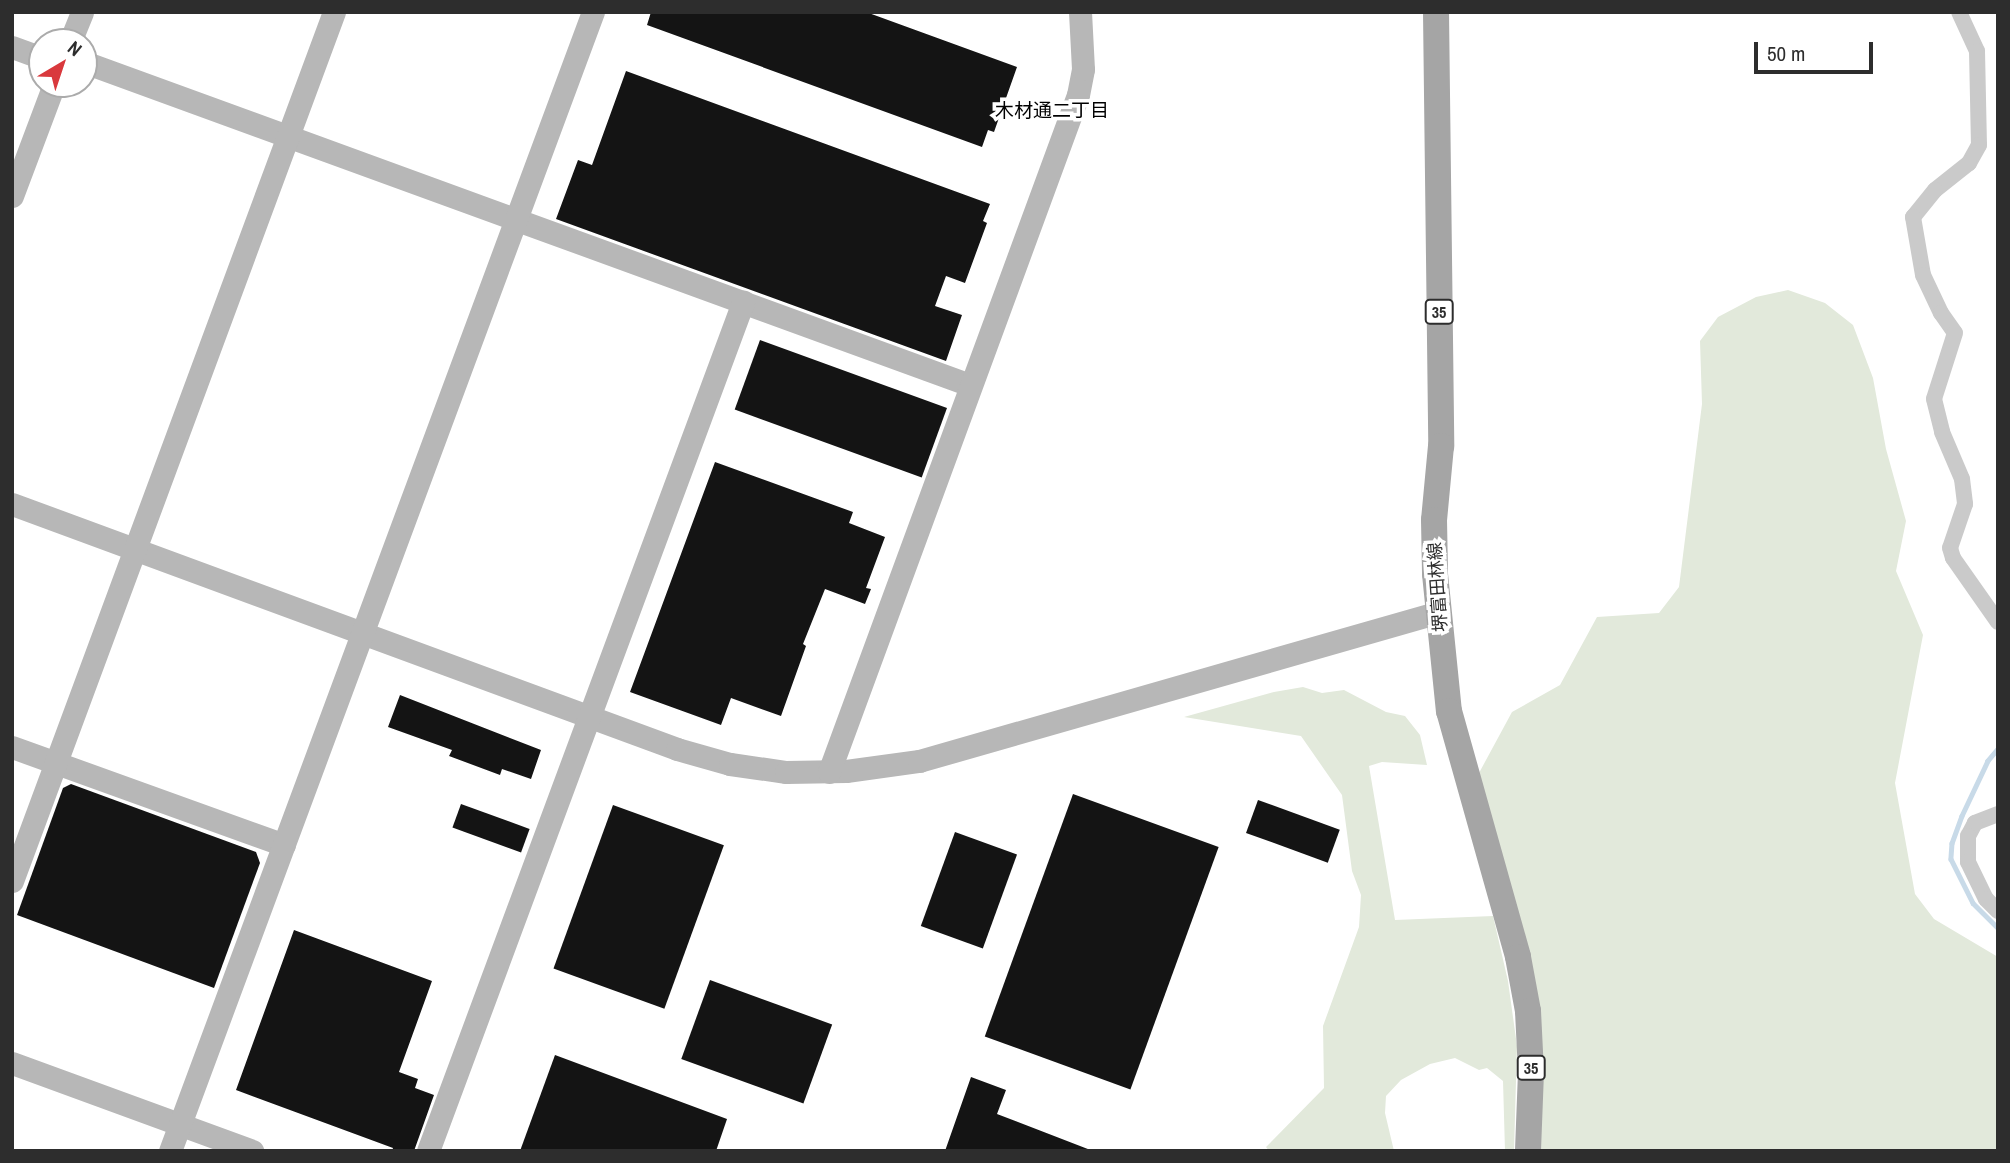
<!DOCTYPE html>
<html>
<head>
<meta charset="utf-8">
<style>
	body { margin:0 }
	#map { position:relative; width:2010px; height:1163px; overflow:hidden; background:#fff; font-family:"Archivo Narrow","Noto Sans JP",sans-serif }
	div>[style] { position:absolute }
	.green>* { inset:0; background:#e2e9db }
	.stream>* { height:4.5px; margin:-2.25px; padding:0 2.25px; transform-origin:2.25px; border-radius:2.25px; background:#c8dae8 }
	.building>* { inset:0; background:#141414; transform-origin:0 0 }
	.street>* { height:16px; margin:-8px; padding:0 8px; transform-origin:8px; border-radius:8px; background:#cacaca }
	.secondary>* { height:23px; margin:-11.5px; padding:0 11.5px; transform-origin:11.5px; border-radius:11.5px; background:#b7b7b7 }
	.primary>* { height:26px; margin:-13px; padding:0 13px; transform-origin:13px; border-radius:13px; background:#a5a5a5 }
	span { translate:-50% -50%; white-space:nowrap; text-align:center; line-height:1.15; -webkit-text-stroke:7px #fff; paint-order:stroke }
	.shield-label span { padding:2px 5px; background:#fff; border:2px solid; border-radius:5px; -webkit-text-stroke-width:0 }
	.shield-label { font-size:16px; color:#2d2d2d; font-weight:700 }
	.street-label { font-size:18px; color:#2d2d2d }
	.neighbourhood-label { font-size:19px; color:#000 }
	.frame { position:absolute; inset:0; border:14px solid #2d2d2d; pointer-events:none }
	.north { position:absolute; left:28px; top:28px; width:70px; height:70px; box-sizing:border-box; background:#fff; border:2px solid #ababab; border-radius:50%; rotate:39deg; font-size:19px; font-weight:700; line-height:28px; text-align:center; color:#2d2d2d }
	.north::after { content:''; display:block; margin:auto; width:24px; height:32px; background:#d9393d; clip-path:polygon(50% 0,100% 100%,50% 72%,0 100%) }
	.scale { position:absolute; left:1754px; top:42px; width:119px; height:32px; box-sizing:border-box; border:4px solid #2d2d2d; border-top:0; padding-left:9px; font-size:21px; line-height:24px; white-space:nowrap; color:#2d2d2d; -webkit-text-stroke:5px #fff; paint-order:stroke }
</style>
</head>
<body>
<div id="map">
	<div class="green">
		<div style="clip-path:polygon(1788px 290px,1825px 303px,1853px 325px,1873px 378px,1886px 449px,1906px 521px,1896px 571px,1923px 635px,1895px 783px,1915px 894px,1934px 919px,1998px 957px,1998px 1151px,1535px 1151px,1533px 996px,1479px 773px,1512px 712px,1560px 685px,1597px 617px,1659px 613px,1679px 587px,1702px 404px,1700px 341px,1718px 317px,1756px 297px)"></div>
		<div style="clip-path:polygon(1303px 687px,1322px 693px,1344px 690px,1386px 712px,1405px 716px,1420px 735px,1427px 765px,1382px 762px,1369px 766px,1395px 920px,1493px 916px,1508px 981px,1517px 1046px,1514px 1151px,1505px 1151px,1503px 1081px,1487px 1068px,1479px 1070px,1455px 1058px,1430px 1064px,1401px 1080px,1386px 1096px,1385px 1113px,1394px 1151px,1269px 1151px,1266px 1147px,1324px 1088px,1323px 1026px,1359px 927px,1361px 895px,1352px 871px,1342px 795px,1301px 736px,1184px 717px,1274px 692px)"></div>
	</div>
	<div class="stream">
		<div style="left:1998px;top:749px;width:16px;rotate:130deg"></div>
		<div style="left:1988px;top:761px;width:61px;rotate:115.3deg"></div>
		<div style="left:1962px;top:816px;width:29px;rotate:110deg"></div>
		<div style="left:1952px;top:843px;width:16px;rotate:94deg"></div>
		<div style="left:1951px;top:859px;width:49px;rotate:63.4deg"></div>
		<div style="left:1973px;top:903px;width:35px;rotate:45deg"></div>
	</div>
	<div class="building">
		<div style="clip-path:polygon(651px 12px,866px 12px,1017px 67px,994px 132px,988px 130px,982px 147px,647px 25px)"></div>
		<div style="clip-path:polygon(626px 71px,990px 204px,983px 221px,987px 223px,965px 283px,946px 276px,935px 306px,962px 315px,946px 361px,556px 219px,578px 160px,592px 165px)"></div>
		<div style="left:760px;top:340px;width:199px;height:74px;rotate:20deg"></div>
		<div style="clip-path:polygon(715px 462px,853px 512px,849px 523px,885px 537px,866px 588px,871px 589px,865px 604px,825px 589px,803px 644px,806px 646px,781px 716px,731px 698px,721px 725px,630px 692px)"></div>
		<div style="clip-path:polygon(400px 695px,541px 750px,531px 779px,502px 769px,500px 775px,449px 756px,452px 750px,388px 727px)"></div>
		<div style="clip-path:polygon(71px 784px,256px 852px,260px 863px,214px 988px,17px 915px,63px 788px)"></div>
		<div style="left:1073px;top:794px;width:155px;height:258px;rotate:20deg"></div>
		<div style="left:1258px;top:800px;width:87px;height:35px;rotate:20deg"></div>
		<div style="left:461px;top:804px;width:73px;height:25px;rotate:20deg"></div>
		<div style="left:613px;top:805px;width:118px;height:174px;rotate:20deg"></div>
		<div style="left:955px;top:832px;width:66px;height:100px;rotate:20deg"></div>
		<div style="clip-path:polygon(294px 930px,432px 981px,399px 1072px,418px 1079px,415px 1088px,434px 1095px,414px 1151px,392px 1151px,393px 1148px,236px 1090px)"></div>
		<div style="left:710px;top:980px;width:130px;height:84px;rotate:20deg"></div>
		<div style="clip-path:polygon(555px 1055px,727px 1119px,716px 1151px,520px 1151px)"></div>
		<div style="clip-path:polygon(971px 1077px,1006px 1090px,997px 1114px,1093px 1151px,945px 1151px)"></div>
	</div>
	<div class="street">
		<div style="left:1959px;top:12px;width:43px;rotate:65.2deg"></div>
		<div style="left:1977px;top:51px;width:94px;rotate:88.8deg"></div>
		<div style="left:1979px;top:145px;width:21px;rotate:119deg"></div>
		<div style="left:1969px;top:163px;width:43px;rotate:141.5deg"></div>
		<div style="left:1935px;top:190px;width:35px;rotate:129deg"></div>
		<div style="left:1913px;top:217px;width:59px;rotate:80.2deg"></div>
		<div style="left:1923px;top:275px;width:42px;rotate:64.7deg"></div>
		<div style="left:1941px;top:313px;width:24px;rotate:55deg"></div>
		<div style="left:1955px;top:333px;width:69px;rotate:107.7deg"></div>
		<div style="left:1934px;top:399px;width:34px;rotate:76deg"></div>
		<div style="left:1942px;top:432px;width:51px;rotate:66.9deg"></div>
		<div style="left:1962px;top:479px;width:25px;rotate:83deg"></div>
		<div style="left:1965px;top:504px;width:46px;rotate:108.8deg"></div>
		<div style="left:1950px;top:548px;width:10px;rotate:73deg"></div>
		<div style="left:1953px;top:558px;width:78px;rotate:54.9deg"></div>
		<div style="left:1998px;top:814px;width:25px;rotate:159deg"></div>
		<div style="left:1975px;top:823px;width:15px;rotate:118deg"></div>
		<div style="left:1968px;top:836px;width:26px;rotate:90deg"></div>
		<div style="left:1968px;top:862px;width:41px;rotate:64.1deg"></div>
		<div style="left:1986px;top:899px;width:17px;rotate:45deg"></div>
	</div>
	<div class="secondary">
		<div style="left:70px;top:42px;width:32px;rotate:-68deg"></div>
		<div style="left:12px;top:47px;width:32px;rotate:20deg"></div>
		<div style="left:84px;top:62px;width:943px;rotate:20.03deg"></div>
		<div style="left:12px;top:196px;width:120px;rotate:-69.4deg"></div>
		<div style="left:12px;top:504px;width:709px;rotate:20.22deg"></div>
		<div style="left:677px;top:749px;width:55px;rotate:15.8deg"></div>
		<div style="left:730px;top:764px;width:57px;rotate:8.1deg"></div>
		<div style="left:786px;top:772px;width:60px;rotate:-1deg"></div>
		<div style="left:846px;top:771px;width:74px;rotate:-7.8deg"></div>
		<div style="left:919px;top:761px;width:541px;rotate:-15.99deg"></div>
		<div style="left:12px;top:747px;width:289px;rotate:19.8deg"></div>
		<div style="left:829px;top:772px;width:721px;rotate:-69.81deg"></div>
		<div style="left:1078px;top:95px;width:26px;rotate:-79deg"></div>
		<div style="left:1083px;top:69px;width:57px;rotate:-93deg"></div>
		<div style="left:12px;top:881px;width:927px;rotate:-69.67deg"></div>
		<div style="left:12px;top:1063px;width:256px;rotate:20.1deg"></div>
		<div style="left:170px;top:1151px;width:1215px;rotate:-69.63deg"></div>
		<div style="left:428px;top:1151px;width:906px;rotate:-69.64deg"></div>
	</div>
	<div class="primary">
		<div style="left:1436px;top:12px;width:434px;rotate:89.3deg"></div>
		<div style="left:1441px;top:446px;width:74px;rotate:95.4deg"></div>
		<div style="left:1434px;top:520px;width:54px;rotate:88.9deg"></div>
		<div style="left:1435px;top:574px;width:138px;rotate:84.2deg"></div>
		<div style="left:1449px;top:711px;width:255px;rotate:74.3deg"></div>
		<div style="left:1518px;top:957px;width:55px;rotate:79.5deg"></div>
		<div style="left:1528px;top:1011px;width:61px;rotate:87.2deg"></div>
		<div style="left:1531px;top:1072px;width:79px;rotate:92.2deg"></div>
	</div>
	<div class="shield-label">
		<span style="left:1439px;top:312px">35</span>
		<span style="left:1531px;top:1068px">35</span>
	</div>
	<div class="street-label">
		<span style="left:1438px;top:587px;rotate:-94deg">堺富田林線</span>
	</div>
	<div class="neighbourhood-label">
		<span style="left:1052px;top:111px">木材通二丁目</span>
	</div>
	<div class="frame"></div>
	<div class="north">N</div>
	<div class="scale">50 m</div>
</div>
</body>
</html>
